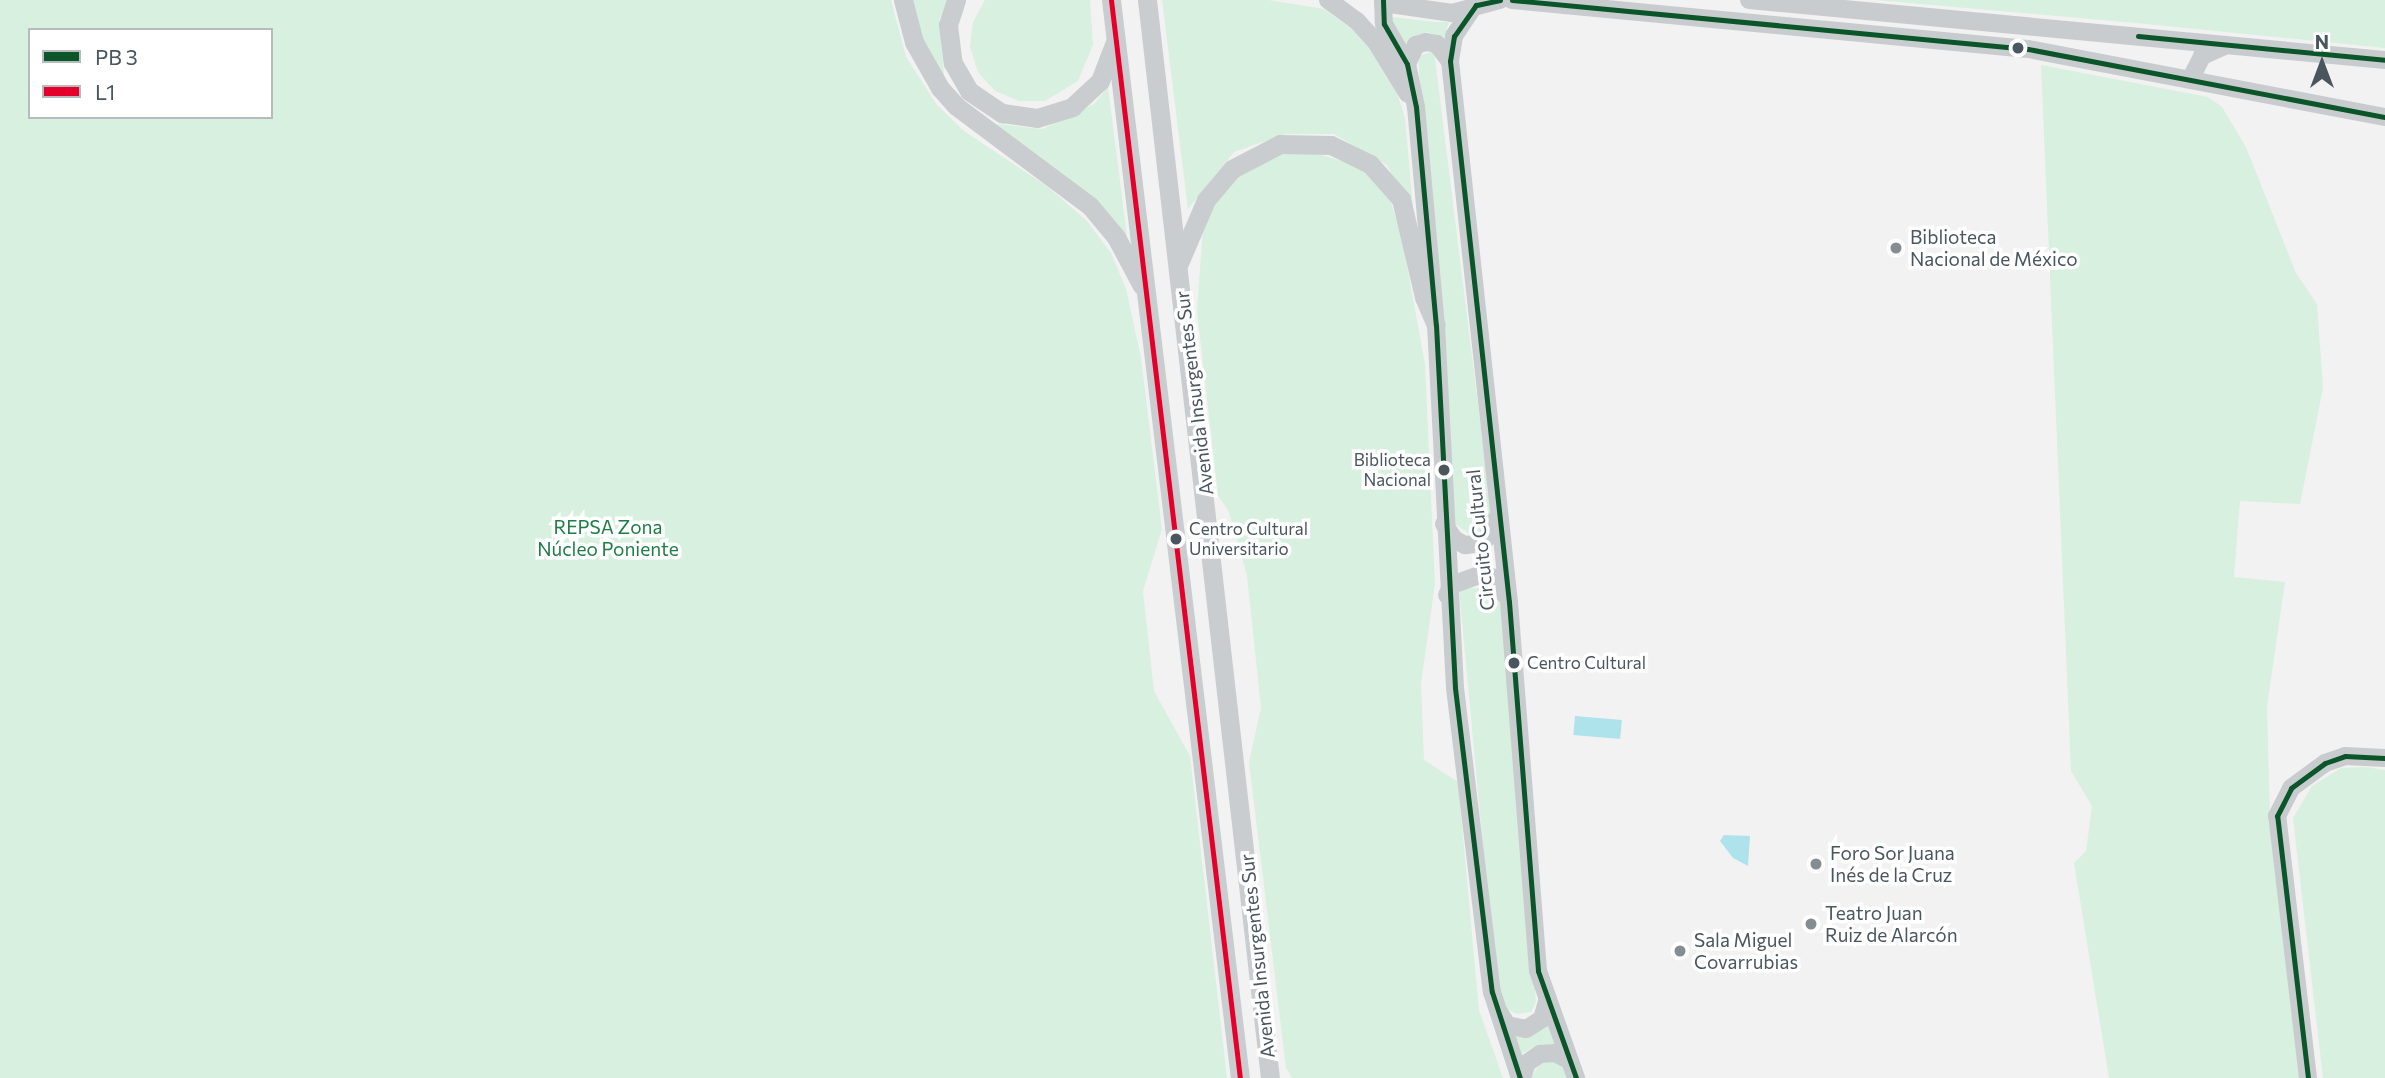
<!DOCTYPE html>
<html>
<head>
<meta charset="utf-8">
<style>
	body { margin:0 }
	#map { position:relative; width:2385px; height:1078px; overflow:hidden; background:#f2f2f2; font-family:Commissioner,sans-serif }
	div>[style] { position:absolute }
	.green>* { inset:0; background:#d8f0df }
	.water>* { inset:0; background:#aee3ec; transform-origin:0 0 }
	.tertiary>* { height:18px; margin:-9px; padding:0 9px; transform-origin:9px; border-radius:9px; background:#c9ccce }
	.secondary>* { height:19px; margin:-9.5px; padding:0 9.5px; transform-origin:9.5px; border-radius:9.5px; background:#cacdcf }
	.bus-1>* { height:5px; margin:-2.5px; padding:0 2.5px; transform-origin:2.5px; border-radius:2.5px; background:#0b552a }
	.bus-2>* { height:5px; margin:-2.5px; padding:0 2.5px; transform-origin:2.5px; border-radius:2.5px; background:#e4002b }
	.dots>* { width:19px; height:19px; translate:-50% -50%; box-sizing:border-box; border:4px solid #fff; border-radius:50% }
	span { translate:-50% -50%; white-space:nowrap; text-align:center; line-height:1.15; -webkit-text-stroke:7px #fff; paint-order:stroke }
	.bus-label { font-size:17px; color:#49565e }
	.right { translate:-100% -50%; text-align:right }
	.left { translate:0 -50%; text-align:left }
	.poi-label { font-size:19px; color:#49565e }
	.street-label { font-size:19px; color:#49565e }
	.park-label { font-size:19px; color:#1c7d45 }
	.legend { position:absolute; left:28px; top:28px; width:245px; height:91px; box-sizing:border-box; background:#fff; border:2px solid #b6bbbf; margin:0; padding:9px 12px; list-style:none; font-size:21px; color:#49565e }
	.legend li { display:flex; align-items:center; gap:14px; height:35px }
	.legend b { width:35px; border:2px solid #b6bbbf }
	.north { position:absolute; left:2287px; top:28px; width:70px; height:70px; -webkit-text-stroke:5px #fff; paint-order:stroke; rotate:0deg; font-size:19px; font-weight:700; line-height:28px; text-align:center; color:#49565e }
	.north::after { content:''; display:block; margin:auto; width:24px; height:32px; background:#49565e; clip-path:polygon(50% 0,100% 100%,50% 72%,0 100%) }
</style>
</head>
<body>
<div id="map">
	<div class="green">
		<div style="clip-path:polygon(evenodd,0 0,891px 0,906px 57px,937px 105px,964px 131px,1048px 187px,1087px 221px,1111px 253px,1126px 289px,1141px 358px,1162px 529px,1143px 591px,1154px 691px,1190px 756px,1227px 1078px,0 1078px,0 0,30px 30px,271px 30px,271px 117px,30px 117px,30px 30px)"></div>
		<div style="clip-path:polygon(912px 0,949px 0,939px 20px,945px 85px,924px 45px)"></div>
		<div style="clip-path:polygon(985px 0,1090px 0,1093px 45px,1078px 81px,1045px 101px,1019px 101px,995px 91px,978px 72px,970px 47px,973px 22px)"></div>
		<div style="clip-path:polygon(1162px 0,1269px 0,1324px 9px,1364px 38px,1391px 73px,1405px 118px,1414px 218px,1387px 165px,1334px 134px,1286px 134px,1234px 152px,1188px 209px)"></div>
		<div style="clip-path:polygon(1875px 0,2385px 0,2385px 48px,2136px 23px)"></div>
		<div style="clip-path:polygon(1392px 17px,1435px 22px,1449px 22px,1444px 37px,1427px 32px,1405px 44px,1389px 20px)"></div>
		<div style="clip-path:polygon(1434px 51px,1491px 509px,1489px 526px,1471px 535px,1454px 523px,1418px 56px)"></div>
		<div style="clip-path:polygon(2041px 65px,2208px 97px,2222px 107px,2246px 147px,2296px 273px,2317px 304px,2323px 388px,2300px 504px,2240px 501px,2234px 577px,2285px 582px,2267px 707px,2270px 820px,2300px 1078px,2109px 1078px,2074px 863px,2086px 851px,2092px 806px,2071px 771px)"></div>
		<div style="clip-path:polygon(1108px 87px,1127px 236px,1101px 207px,996px 124px,1043px 129px,1094px 104px)"></div>
		<div style="clip-path:polygon(1282px 151px,1322px 155px,1358px 166px,1388px 193px,1402px 238px,1425px 364px,1435px 584px,1421px 684px,1424px 760px,1458px 782px,1479px 1010px,1503px 1078px,1292px 1078px,1286px 1068px,1249px 762px,1261px 708px,1247px 576px,1229px 512px,1218px 495px,1197px 311px,1203px 228px,1217px 197px,1238px 170px)"></div>
		<div style="clip-path:polygon(1494px 587px,1505px 604px,1536px 1002px,1531px 1012px,1517px 1014px,1504px 1008px,1496px 985px,1459px 589px)"></div>
		<div style="clip-path:polygon(2366px 767px,2385px 770px,2385px 1078px,2323px 1078px,2293px 818px,2312px 786px,2341px 768px)"></div>
		<div style="clip-path:polygon(1547px 1018px,1556px 1044px,1535px 1046px,1518px 1056px,1511px 1033px)"></div>
		<div style="clip-path:polygon(1543px 1060px,1561px 1062px,1570px 1078px,1530px 1078px)"></div>
	</div>
	<div class="water">
		<div style="left:1575px;top:716px;width:47px;height:19px;rotate:5deg"></div>
		<div style="clip-path:polygon(1724px 835px,1750px 836px,1748px 866px,1733px 858px,1720px 841px)"></div>
	</div>
	<div class="tertiary">
		<div style="left:1328px;top:0;width:36px;rotate:36deg"></div>
		<div style="left:1357px;top:21px;width:28px;rotate:48deg"></div>
		<div style="left:1376px;top:42px;width:61px;rotate:58.4deg"></div>
		<div style="left:1383px;top:0;width:24px;rotate:88deg"></div>
		<div style="left:1384px;top:24px;width:46px;rotate:60.1deg"></div>
		<div style="left:1407px;top:64px;width:44px;rotate:78.2deg"></div>
		<div style="left:1416px;top:107px;width:219px;rotate:84.8deg"></div>
		<div style="left:1436px;top:325px;width:363px;rotate:87deg"></div>
		<div style="left:1455px;top:688px;width:306px;rotate:83.1deg"></div>
		<div style="left:1492px;top:992px;width:90px;rotate:72deg"></div>
		<div style="left:1478px;top:0;width:43px;rotate:123.7deg"></div>
		<div style="left:1454px;top:36px;width:25px;rotate:99deg"></div>
		<div style="left:1450px;top:61px;width:544px;rotate:83.78deg"></div>
		<div style="left:1509px;top:602px;width:370px;rotate:85.5deg"></div>
		<div style="left:1538px;top:971px;width:114px;rotate:70.4deg"></div>
		<div style="left:1512px;top:0;width:518px;rotate:5.42deg"></div>
		<div style="left:2028px;top:49px;width:363px;rotate:10.8deg"></div>
		<div style="left:1749px;top:0;width:639px;rotate:5.39deg"></div>
		<div style="left:1383px;top:3px;width:70px;rotate:8.2deg"></div>
		<div style="left:1452px;top:13px;width:50px;rotate:-15.2deg"></div>
		<div style="left:1407px;top:64px;width:21px;rotate:-65deg"></div>
		<div style="left:1416px;top:45px;width:10px;rotate:-17deg"></div>
		<div style="left:1426px;top:42px;width:11px;rotate:10deg"></div>
		<div style="left:1437px;top:44px;width:21px;rotate:53deg"></div>
		<div style="left:2191px;top:78px;width:25px;rotate:-63deg"></div>
		<div style="left:2202px;top:56px;width:24px;rotate:-24deg"></div>
		<div style="left:1444px;top:524px;width:18px;rotate:56deg"></div>
		<div style="left:1454px;top:539px;width:13px;rotate:29deg"></div>
		<div style="left:1465px;top:545px;width:12px;rotate:-5deg"></div>
		<div style="left:1477px;top:544px;width:10px;rotate:-29deg"></div>
		<div style="left:1486px;top:539px;width:22px;rotate:-63deg"></div>
		<div style="left:1447px;top:595px;width:11px;rotate:-63deg"></div>
		<div style="left:1452px;top:585px;width:29px;rotate:-20deg"></div>
		<div style="left:1479px;top:575px;width:13px;rotate:9deg"></div>
		<div style="left:1492px;top:577px;width:22px;rotate:54deg"></div>
		<div style="left:1499px;top:1012px;width:15px;rotate:58deg"></div>
		<div style="left:1507px;top:1025px;width:19px;rotate:12deg"></div>
		<div style="left:1526px;top:1029px;width:19px;rotate:-32deg"></div>
		<div style="left:1542px;top:1019px;width:19px;rotate:-74deg"></div>
		<div style="left:1522px;top:1078px;width:16px;rotate:-72deg"></div>
		<div style="left:1527px;top:1063px;width:16px;rotate:-35deg"></div>
		<div style="left:1540px;top:1054px;width:15px;rotate:-4deg"></div>
		<div style="left:1555px;top:1053px;width:16px;rotate:27deg"></div>
		<div style="left:2308px;top:1078px;width:264px;rotate:-96.7deg"></div>
		<div style="left:2277px;top:816px;width:31px;rotate:-63deg"></div>
		<div style="left:2291px;top:788px;width:42px;rotate:-36.3deg"></div>
		<div style="left:2325px;top:763px;width:21px;rotate:-19deg"></div>
		<div style="left:2345px;top:756px;width:40px;rotate:2.9deg"></div>
	</div>
	<div class="secondary">
		<div style="left:903px;top:0;width:43px;rotate:75.3deg"></div>
		<div style="left:914px;top:42px;width:53px;rotate:60.5deg"></div>
		<div style="left:940px;top:88px;width:24px;rotate:48deg"></div>
		<div style="left:956px;top:106px;width:167px;rotate:36.7deg"></div>
		<div style="left:1090px;top:206px;width:40px;rotate:50deg"></div>
		<div style="left:1116px;top:237px;width:55px;rotate:62deg"></div>
		<div style="left:956px;top:0;width:26px;rotate:108deg"></div>
		<div style="left:948px;top:25px;width:38px;rotate:83deg"></div>
		<div style="left:953px;top:63px;width:32px;rotate:60deg"></div>
		<div style="left:969px;top:91px;width:40px;rotate:34deg"></div>
		<div style="left:1002px;top:113px;width:35px;rotate:8deg"></div>
		<div style="left:1037px;top:118px;width:37px;rotate:-17deg"></div>
		<div style="left:1072px;top:107px;width:38px;rotate:-43deg"></div>
		<div style="left:1100px;top:81px;width:40px;rotate:-69deg"></div>
		<div style="left:1111px;top:0;width:1086px;rotate:83.18deg"></div>
		<div style="left:1147px;top:0;width:1085px;rotate:83.49deg"></div>
		<div style="left:1179px;top:263px;width:69px;rotate:-66.8deg"></div>
		<div style="left:1206px;top:200px;width:40px;rotate:-50deg"></div>
		<div style="left:1232px;top:169px;width:54px;rotate:-27.5deg"></div>
		<div style="left:1280px;top:144px;width:51px;rotate:1.1deg"></div>
		<div style="left:1331px;top:145px;width:43px;rotate:26deg"></div>
		<div style="left:1370px;top:164px;width:47px;rotate:48.5deg"></div>
		<div style="left:1401px;top:199px;width:101px;rotate:76.8deg"></div>
		<div style="left:1424px;top:297px;width:30px;rotate:67deg"></div>
	</div>
	<div class="bus-1">
		<div style="left:1383px;top:0;width:24px;rotate:88deg"></div>
		<div style="left:1384px;top:24px;width:46px;rotate:60.1deg"></div>
		<div style="left:1407px;top:64px;width:44px;rotate:78.2deg"></div>
		<div style="left:1416px;top:107px;width:219px;rotate:84.8deg"></div>
		<div style="left:1436px;top:325px;width:363px;rotate:87deg"></div>
		<div style="left:1455px;top:688px;width:306px;rotate:83.1deg"></div>
		<div style="left:1492px;top:992px;width:90px;rotate:72deg"></div>
		<div style="left:1500px;top:0;width:25px;rotate:168deg"></div>
		<div style="left:1476px;top:5px;width:38px;rotate:125deg"></div>
		<div style="left:1454px;top:36px;width:25px;rotate:99deg"></div>
		<div style="left:1450px;top:61px;width:544px;rotate:83.78deg"></div>
		<div style="left:1509px;top:602px;width:370px;rotate:85.5deg"></div>
		<div style="left:1538px;top:971px;width:114px;rotate:70.4deg"></div>
		<div style="left:1512px;top:0;width:518px;rotate:5.42deg"></div>
		<div style="left:2028px;top:49px;width:363px;rotate:10.8deg"></div>
		<div style="left:2138px;top:36px;width:248px;rotate:5.5deg"></div>
		<div style="left:2308px;top:1078px;width:264px;rotate:-96.7deg"></div>
		<div style="left:2277px;top:816px;width:31px;rotate:-63deg"></div>
		<div style="left:2291px;top:788px;width:42px;rotate:-36.3deg"></div>
		<div style="left:2325px;top:763px;width:21px;rotate:-19deg"></div>
		<div style="left:2345px;top:756px;width:40px;rotate:2.9deg"></div>
	</div>
	<div class="bus-2">
		<div style="left:1111px;top:0;width:1086px;rotate:83.18deg"></div>
	</div>
	<div class="dots">
		<div style="left:2018px;top:48px;background:#49565e"></div>
		<div style="left:1896px;top:248px;background:#848d92"></div>
		<div style="left:1444px;top:470px;background:#49565e"></div>
		<div style="left:1176px;top:539px;background:#49565e"></div>
		<div style="left:1514px;top:663px;background:#49565e"></div>
		<div style="left:1816px;top:864px;background:#848d92"></div>
		<div style="left:1811px;top:924px;background:#848d92"></div>
		<div style="left:1680px;top:951px;background:#848d92"></div>
	</div>
	<div class="bus-label">
		<span class="right" style="left:1431px;top:470px">Biblioteca<br>Nacional</span>
		<span class="left" style="left:1189px;top:539px">Centro Cultural<br>Universitario</span>
		<span class="left" style="left:1527px;top:663px">Centro Cultural</span>
	</div>
	<div class="poi-label">
		<span class="left" style="left:1910px;top:248px">Biblioteca<br>Nacional de México</span>
		<span class="left" style="left:1830px;top:864px">Foro Sor Juana<br>Inés de la Cruz</span>
		<span class="left" style="left:1825px;top:924px">Teatro Juan<br>Ruiz de Alarcón</span>
		<span class="left" style="left:1694px;top:951px">Sala Miguel<br>Covarrubias</span>
	</div>
	<div class="street-label">
		<span style="left:1194px;top:393px;rotate:-97deg">Avenida Insurgentes Sur</span>
		<span style="left:1480px;top:540px;rotate:-96deg">Circuito Cultural</span>
		<span style="left:1257px;top:956px;rotate:-96deg">Avenida Insurgentes Sur</span>
	</div>
	<div class="park-label">
		<span style="left:608px;top:538px">REPSA Zona<br>Núcleo Poniente</span>
	</div>
	<ul class="legend">
	<li><b style="height:9px;background:#0b552a"></b>PB 3</li>
	<li><b style="height:9px;background:#e4002b"></b>L1</li>
	</ul>
	<div class="north">N</div>
</div>
</body>
</html>
